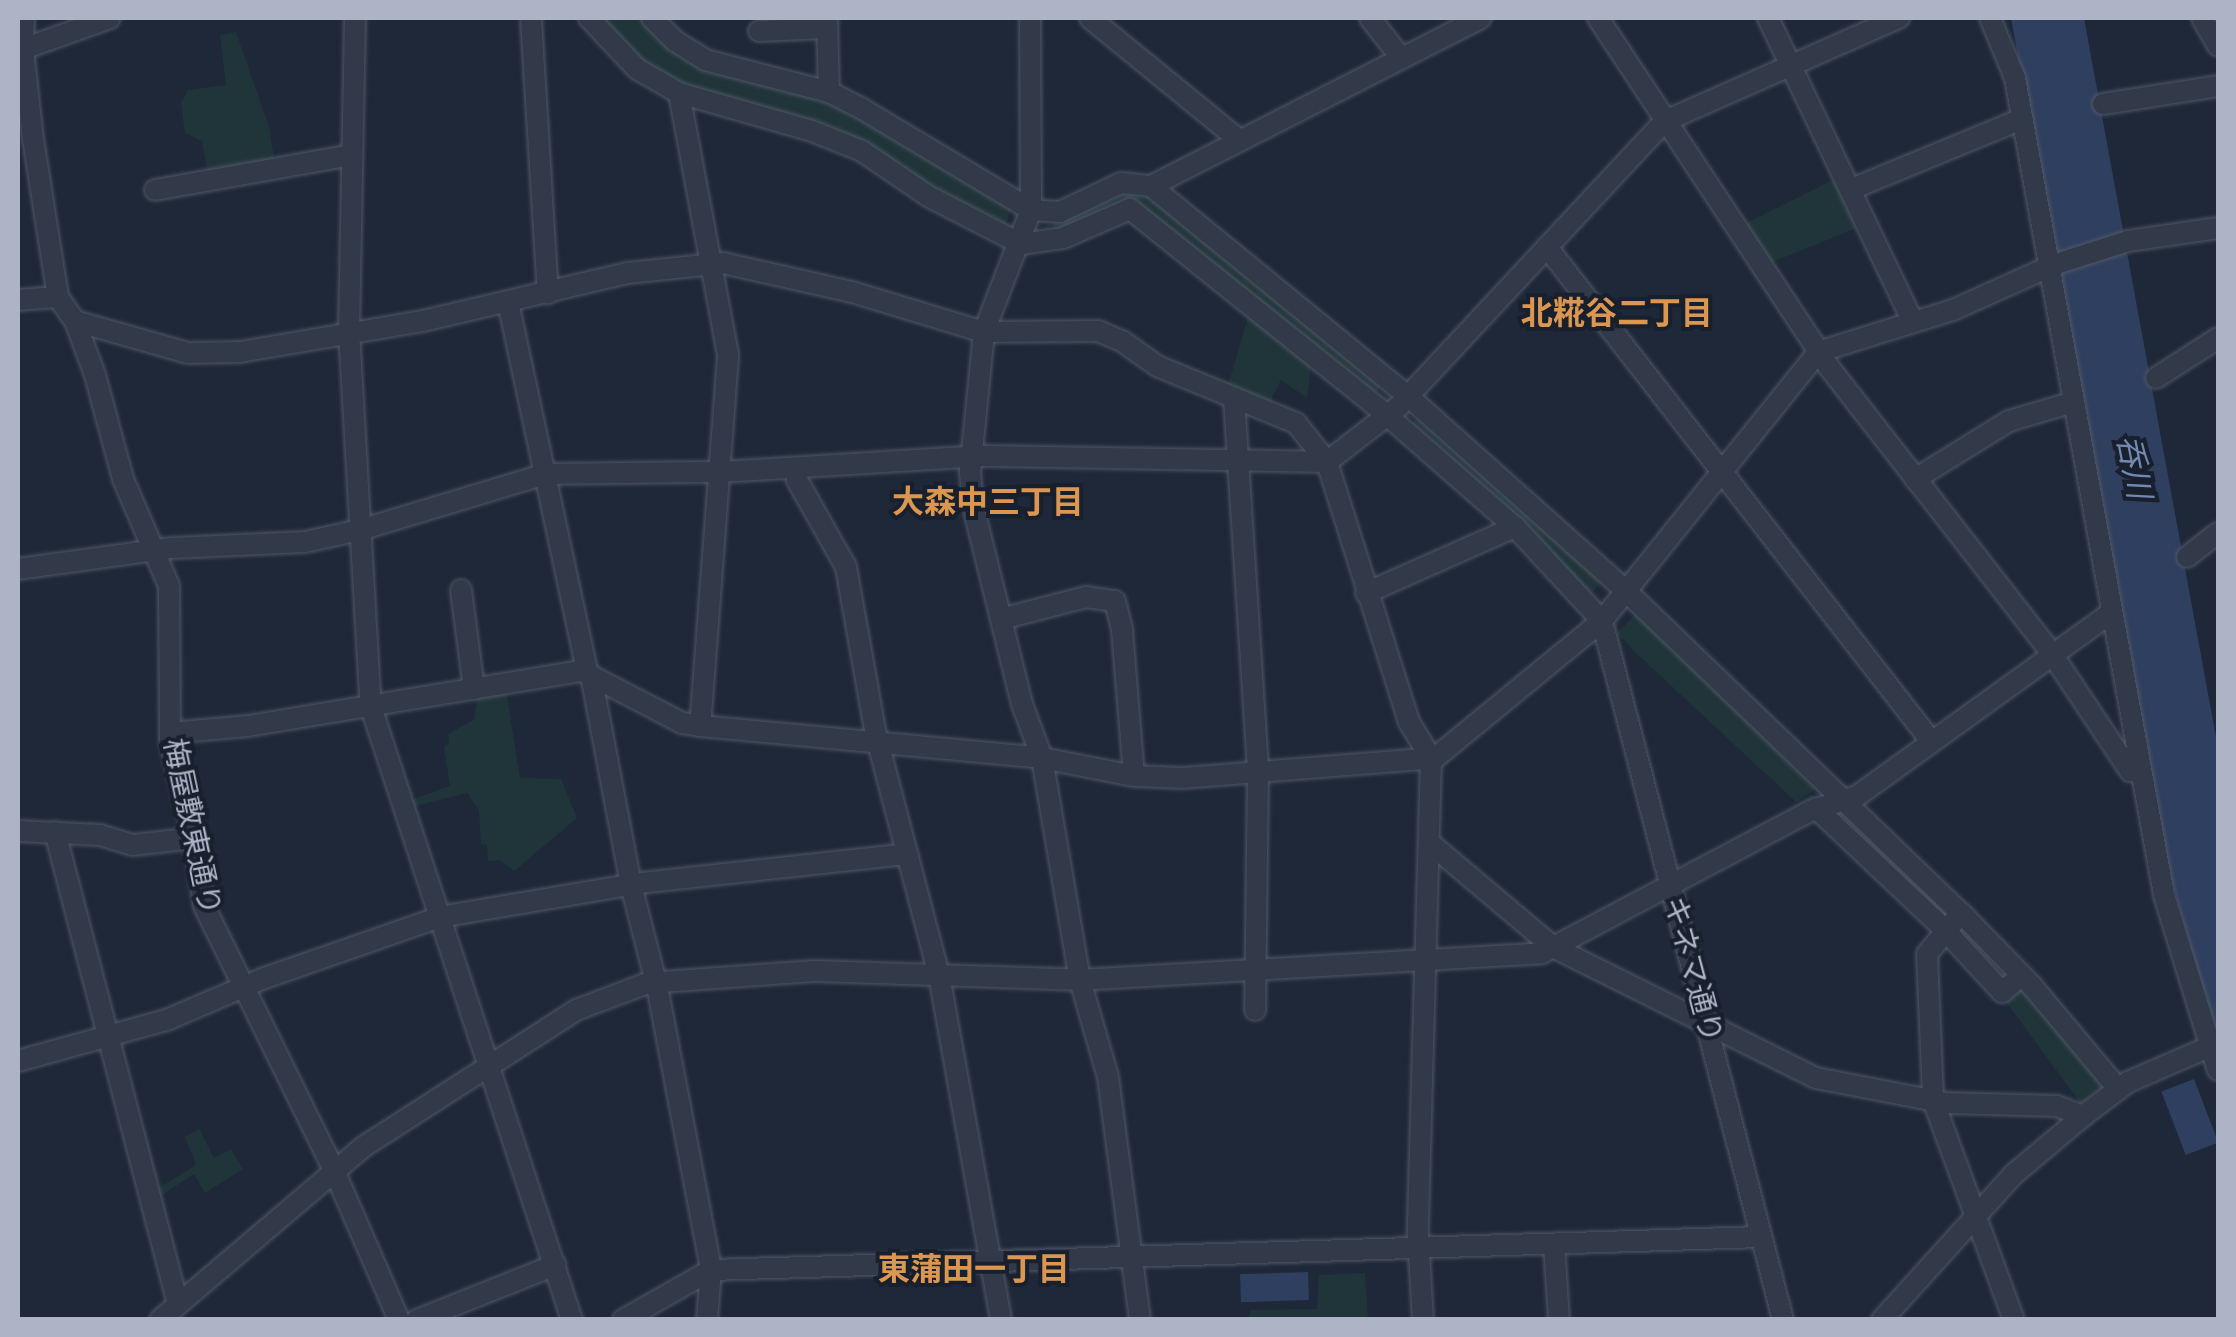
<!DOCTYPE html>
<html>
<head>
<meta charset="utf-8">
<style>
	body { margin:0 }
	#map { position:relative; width:2236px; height:1337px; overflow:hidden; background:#1e2838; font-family:"Varela Round","Noto Sans JP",sans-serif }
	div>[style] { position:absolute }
	.green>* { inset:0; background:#203539 }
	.water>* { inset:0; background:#2f3f5f; transform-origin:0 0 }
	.roads { filter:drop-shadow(0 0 2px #4f5767) drop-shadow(0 0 2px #4f5767) }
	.minor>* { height:20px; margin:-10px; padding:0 10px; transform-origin:10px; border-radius:10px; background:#323a49 }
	span { translate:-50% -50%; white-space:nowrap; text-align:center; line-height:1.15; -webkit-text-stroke:8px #181f2d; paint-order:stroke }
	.street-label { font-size:30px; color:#acb4c6 }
	.neighbourhood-label { font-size:32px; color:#db9752; font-weight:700 }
	.water-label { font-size:32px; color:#7288b1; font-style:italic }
	.frame { position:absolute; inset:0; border:20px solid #acb4c6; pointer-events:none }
</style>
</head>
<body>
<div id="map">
	<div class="green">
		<div style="clip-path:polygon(593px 18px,652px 18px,675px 41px,829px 92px,1011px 208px,1003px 232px,916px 184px,656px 79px)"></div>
		<div style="clip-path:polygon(236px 32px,269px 127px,275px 164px,208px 176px,202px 141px,185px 133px,181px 103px,188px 90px,226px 85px,220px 35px)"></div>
		<div style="clip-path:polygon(1837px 178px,1857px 228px,1770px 263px,1742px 225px)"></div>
		<div style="clip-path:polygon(1114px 192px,1148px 193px,1382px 385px,1373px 395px,1135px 203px,1053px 233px,1053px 221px)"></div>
		<div style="clip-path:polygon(1249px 314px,1311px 367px,1307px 398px,1281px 380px,1262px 417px,1223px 402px)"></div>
		<div style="clip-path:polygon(1418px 417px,1604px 579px,1588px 597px,1409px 427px)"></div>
		<div style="clip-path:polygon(1636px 614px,1819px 787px,1796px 802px,1636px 653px,1617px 633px)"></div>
		<div style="clip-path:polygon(506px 690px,520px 778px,561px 779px,577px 818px,514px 871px,500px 860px,488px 861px,487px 845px,481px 844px,479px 810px,467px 793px,412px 807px,410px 800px,450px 786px,444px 747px,449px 743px,448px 734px,474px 720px,478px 694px)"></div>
		<div style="clip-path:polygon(2017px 986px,2056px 1023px,2105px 1084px,2081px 1104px,2004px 999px)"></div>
		<div style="clip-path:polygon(199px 1129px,214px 1158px,231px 1149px,243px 1169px,205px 1193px,194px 1174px,156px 1199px,154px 1191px,196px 1165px,185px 1137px)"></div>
		<div style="clip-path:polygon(1365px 1273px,1368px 1319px,1229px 1319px,1249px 1317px,1251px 1310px,1317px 1309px,1319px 1275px)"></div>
	</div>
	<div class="water">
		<div style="clip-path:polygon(2011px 18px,2084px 18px,2218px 748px,2218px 1048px,2168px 866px)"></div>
		<div style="left:2194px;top:1079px;width:68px;height:35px;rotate:69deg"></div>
		<div style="left:1308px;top:1272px;width:28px;height:68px;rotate:88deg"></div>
	</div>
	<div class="roads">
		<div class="minor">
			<div style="left:24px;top:18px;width:31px;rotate:92deg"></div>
			<div style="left:23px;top:49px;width:91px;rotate:83.7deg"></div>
			<div style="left:33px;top:139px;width:160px;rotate:81deg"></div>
			<div style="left:58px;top:297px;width:29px;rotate:55deg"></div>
			<div style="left:75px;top:321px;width:58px;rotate:69.7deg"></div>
			<div style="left:95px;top:375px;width:108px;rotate:74.9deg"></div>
			<div style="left:123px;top:479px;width:116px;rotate:66.7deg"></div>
			<div style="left:169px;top:586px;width:155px;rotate:89.6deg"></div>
			<div style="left:170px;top:741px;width:100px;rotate:76.1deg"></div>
			<div style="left:194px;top:838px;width:69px;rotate:81.6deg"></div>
			<div style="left:204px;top:906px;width:292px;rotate:63.8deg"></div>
			<div style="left:333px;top:1168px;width:166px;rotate:66.5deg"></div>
			<div style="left:355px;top:18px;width:313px;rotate:91.1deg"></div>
			<div style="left:349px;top:331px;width:377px;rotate:86.7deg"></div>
			<div style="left:371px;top:707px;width:645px;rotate:71.85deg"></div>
			<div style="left:531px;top:18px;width:276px;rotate:86.5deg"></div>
			<div style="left:589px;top:18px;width:70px;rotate:46.7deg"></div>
			<div style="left:637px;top:69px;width:48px;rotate:29.7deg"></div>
			<div style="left:679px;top:93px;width:268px;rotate:79.4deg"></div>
			<div style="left:728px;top:356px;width:371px;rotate:94.3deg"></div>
			<div style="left:652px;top:18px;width:33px;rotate:45deg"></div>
			<div style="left:675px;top:41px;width:36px;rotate:32deg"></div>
			<div style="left:705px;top:60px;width:128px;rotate:14.5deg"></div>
			<div style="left:829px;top:92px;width:39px;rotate:27deg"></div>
			<div style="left:864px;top:110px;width:195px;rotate:30.9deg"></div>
			<div style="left:1031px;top:210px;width:29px;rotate:4deg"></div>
			<div style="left:1060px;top:212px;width:68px;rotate:-25.4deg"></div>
			<div style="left:1121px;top:183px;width:30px;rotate:6deg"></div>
			<div style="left:1151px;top:186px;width:332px;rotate:39.3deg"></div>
			<div style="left:1408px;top:396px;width:292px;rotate:41.8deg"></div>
			<div style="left:1626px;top:591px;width:465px;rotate:43.9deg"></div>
			<div style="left:1961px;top:913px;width:102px;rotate:45.8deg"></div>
			<div style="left:2032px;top:986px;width:134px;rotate:50.1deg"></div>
			<div style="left:827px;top:18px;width:74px;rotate:88.5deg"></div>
			<div style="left:1030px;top:18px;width:192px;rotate:89.7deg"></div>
			<div style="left:1031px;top:210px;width:131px;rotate:111.1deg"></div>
			<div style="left:984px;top:332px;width:141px;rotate:95.7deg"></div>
			<div style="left:970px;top:472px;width:34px;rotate:85deg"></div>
			<div style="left:973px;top:506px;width:204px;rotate:76.1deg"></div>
			<div style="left:1022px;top:704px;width:58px;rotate:69.7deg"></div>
			<div style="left:1042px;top:758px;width:225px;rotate:80.3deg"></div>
			<div style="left:1080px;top:980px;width:101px;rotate:73.9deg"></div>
			<div style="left:1108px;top:1077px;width:245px;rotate:82.5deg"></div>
			<div style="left:1090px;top:18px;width:193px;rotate:39.3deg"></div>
			<div style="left:1370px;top:18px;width:51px;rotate:52.2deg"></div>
			<div style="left:1598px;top:18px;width:417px;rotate:56.5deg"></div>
			<div style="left:1828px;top:366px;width:365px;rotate:52.1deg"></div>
			<div style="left:2052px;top:654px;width:141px;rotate:56.3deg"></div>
			<div style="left:2130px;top:771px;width:8px;rotate:-7deg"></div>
			<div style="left:1768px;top:18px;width:335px;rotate:64.5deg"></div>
			<div style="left:1990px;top:18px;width:65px;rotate:67.4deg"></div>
			<div style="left:2015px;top:78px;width:830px;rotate:79.66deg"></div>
			<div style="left:2164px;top:895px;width:183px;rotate:72.9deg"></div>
			<div style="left:2202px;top:18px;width:32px;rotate:60deg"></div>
			<div style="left:759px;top:31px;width:68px;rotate:-2.5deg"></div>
			<div style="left:23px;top:49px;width:92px;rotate:-19.6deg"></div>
			<div style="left:679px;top:93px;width:138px;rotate:15.9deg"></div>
			<div style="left:812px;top:131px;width:54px;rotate:21.8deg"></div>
			<div style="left:862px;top:151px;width:80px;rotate:34.3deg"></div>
			<div style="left:928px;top:196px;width:105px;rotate:27.3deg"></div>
			<div style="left:1021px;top:244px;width:42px;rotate:-8.1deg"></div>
			<div style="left:1063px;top:238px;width:73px;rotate:-23.4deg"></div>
			<div style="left:1130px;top:209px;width:331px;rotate:38.7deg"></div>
			<div style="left:1388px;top:416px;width:169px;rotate:41.2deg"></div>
			<div style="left:1515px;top:527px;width:128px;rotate:47.2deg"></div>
			<div style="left:1602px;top:621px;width:722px;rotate:75.48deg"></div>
			<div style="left:2103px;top:104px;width:116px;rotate:-8.9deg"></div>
			<div style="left:1151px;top:186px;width:370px;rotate:-27deg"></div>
			<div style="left:1852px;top:189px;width:184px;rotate:-22.4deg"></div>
			<div style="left:155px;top:190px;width:199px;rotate:-10.1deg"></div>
			<div style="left:1547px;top:247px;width:626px;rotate:52.14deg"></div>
			<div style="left:18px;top:300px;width:40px;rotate:-4.3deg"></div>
			<div style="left:508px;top:302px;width:378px;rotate:77.9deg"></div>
			<div style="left:75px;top:321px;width:117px;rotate:15.8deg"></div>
			<div style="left:188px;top:353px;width:52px;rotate:-1.1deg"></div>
			<div style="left:240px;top:352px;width:186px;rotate:-9.6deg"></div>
			<div style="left:423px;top:321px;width:211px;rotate:-13.2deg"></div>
			<div style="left:628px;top:273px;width:96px;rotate:-6deg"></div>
			<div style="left:723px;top:263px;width:132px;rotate:12.7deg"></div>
			<div style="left:852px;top:292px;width:138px;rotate:16.9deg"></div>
			<div style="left:984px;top:332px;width:114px;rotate:-0.5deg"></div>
			<div style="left:1098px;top:331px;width:26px;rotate:23deg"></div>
			<div style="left:1122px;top:341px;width:43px;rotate:35.5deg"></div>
			<div style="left:1157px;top:366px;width:150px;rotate:22.3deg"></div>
			<div style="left:1296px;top:423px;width:50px;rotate:51.5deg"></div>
			<div style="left:1327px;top:462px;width:90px;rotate:-37.8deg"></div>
			<div style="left:1398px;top:407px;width:391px;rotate:-47deg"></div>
			<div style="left:1665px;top:121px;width:256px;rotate:-23.8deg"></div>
			<div style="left:2156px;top:378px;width:74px;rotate:-32.8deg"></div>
			<div style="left:1234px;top:398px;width:375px;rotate:86.3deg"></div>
			<div style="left:1258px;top:772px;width:238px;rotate:90.7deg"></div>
			<div style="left:797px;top:469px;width:11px;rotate:90deg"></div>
			<div style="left:797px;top:480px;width:100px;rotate:60.6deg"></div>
			<div style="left:846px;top:567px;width:171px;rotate:79.9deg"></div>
			<div style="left:876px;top:735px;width:248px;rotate:75.3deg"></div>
			<div style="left:939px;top:975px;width:351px;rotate:79.8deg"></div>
			<div style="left:1915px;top:479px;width:110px;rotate:-31.7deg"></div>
			<div style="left:2009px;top:421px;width:67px;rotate:-16.5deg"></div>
			<div style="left:2187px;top:557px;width:39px;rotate:-38deg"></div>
			<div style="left:18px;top:569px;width:155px;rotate:-7.8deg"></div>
			<div style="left:172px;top:548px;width:133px;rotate:-2.6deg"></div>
			<div style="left:305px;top:542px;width:56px;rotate:-12.3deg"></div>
			<div style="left:360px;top:530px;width:193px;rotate:-16.8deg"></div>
			<div style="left:545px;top:474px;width:176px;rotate:-0.7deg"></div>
			<div style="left:721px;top:472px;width:265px;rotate:-3.5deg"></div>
			<div style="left:986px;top:456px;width:341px;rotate:1deg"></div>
			<div style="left:1327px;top:462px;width:273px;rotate:72.5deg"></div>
			<div style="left:1409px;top:722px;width:42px;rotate:58.6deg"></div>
			<div style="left:1431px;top:758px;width:478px;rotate:91.6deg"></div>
			<div style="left:1418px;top:1236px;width:84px;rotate:86.6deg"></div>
			<div style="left:461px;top:590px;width:100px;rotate:82.5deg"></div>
			<div style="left:1366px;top:593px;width:163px;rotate:-23.9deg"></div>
			<div style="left:1001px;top:619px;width:88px;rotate:-14.5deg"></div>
			<div style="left:1086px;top:597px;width:29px;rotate:8deg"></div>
			<div style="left:1115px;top:601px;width:30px;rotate:76deg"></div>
			<div style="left:1122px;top:630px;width:146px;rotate:85.3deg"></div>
			<div style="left:591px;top:675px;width:214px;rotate:79.2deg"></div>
			<div style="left:631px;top:885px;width:104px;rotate:75.6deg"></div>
			<div style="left:657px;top:986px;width:289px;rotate:79.2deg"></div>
			<div style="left:711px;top:1270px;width:50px;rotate:94.6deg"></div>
			<div style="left:170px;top:733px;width:78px;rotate:-5.1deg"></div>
			<div style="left:248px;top:726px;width:338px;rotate:-9.4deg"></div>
			<div style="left:582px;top:671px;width:113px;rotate:27.5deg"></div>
			<div style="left:682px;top:723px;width:18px;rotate:9deg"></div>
			<div style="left:700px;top:726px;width:343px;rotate:5.3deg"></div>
			<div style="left:1042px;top:758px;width:94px;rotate:11.1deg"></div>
			<div style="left:1134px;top:776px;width:48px;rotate:2.4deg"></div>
			<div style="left:1182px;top:778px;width:254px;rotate:-4.5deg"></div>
			<div style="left:1435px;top:758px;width:216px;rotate:-39.4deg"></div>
			<div style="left:1602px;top:621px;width:345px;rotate:-51.2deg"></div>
			<div style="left:1818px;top:352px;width:141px;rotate:-17.3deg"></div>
			<div style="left:1953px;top:310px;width:110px;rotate:-24.2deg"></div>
			<div style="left:2053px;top:265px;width:79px;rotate:-17.7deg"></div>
			<div style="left:2128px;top:241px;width:91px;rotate:-8.2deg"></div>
			<div style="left:1816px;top:808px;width:176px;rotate:43.4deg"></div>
			<div style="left:1944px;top:929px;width:86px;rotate:47.4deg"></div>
			<div style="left:2002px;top:992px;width:26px;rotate:-40deg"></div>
			<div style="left:18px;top:831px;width:82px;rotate:2.8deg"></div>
			<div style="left:100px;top:835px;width:34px;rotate:17deg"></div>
			<div style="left:133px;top:845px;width:61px;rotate:-6.5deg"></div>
			<div style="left:55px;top:832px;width:487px;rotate:75.4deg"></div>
			<div style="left:1430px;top:843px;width:161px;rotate:40.2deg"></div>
			<div style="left:1553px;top:947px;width:294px;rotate:26.5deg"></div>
			<div style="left:1816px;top:1078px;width:132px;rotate:10.9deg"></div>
			<div style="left:1946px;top:1103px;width:111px;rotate:1.5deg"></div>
			<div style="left:2057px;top:1106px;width:28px;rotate:21deg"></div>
			<div style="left:1961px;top:913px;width:53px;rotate:129.7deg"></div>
			<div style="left:1927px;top:954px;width:146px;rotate:87.6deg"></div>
			<div style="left:1933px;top:1100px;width:234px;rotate:69.8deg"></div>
			<div style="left:18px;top:1061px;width:157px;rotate:-15.5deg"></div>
			<div style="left:169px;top:1019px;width:101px;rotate:-23.3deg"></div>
			<div style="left:262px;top:979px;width:188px;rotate:-19.2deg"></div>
			<div style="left:440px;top:917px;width:203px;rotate:-9.6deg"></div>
			<div style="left:640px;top:883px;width:269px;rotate:-6.2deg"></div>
			<div style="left:1554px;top:1244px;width:76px;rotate:86.2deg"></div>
			<div style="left:160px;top:1320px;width:267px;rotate:-40.4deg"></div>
			<div style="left:363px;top:1147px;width:253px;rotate:-32.7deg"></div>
			<div style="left:576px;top:1010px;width:77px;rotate:-20.6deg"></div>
			<div style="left:648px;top:983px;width:167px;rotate:-4.1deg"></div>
			<div style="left:815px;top:971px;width:265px;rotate:1.9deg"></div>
			<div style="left:1080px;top:980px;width:463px;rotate:-3.3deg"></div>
			<div style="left:1542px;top:953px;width:303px;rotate:-27.9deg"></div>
			<div style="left:1810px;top:811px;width:49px;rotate:-17.7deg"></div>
			<div style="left:1857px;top:796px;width:313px;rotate:-35.8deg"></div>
			<div style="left:417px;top:1320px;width:149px;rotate:-21.7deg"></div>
			<div style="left:623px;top:1320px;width:101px;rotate:-29.6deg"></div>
			<div style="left:711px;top:1270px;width:1051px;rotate:-1.8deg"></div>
			<div style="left:1882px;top:1320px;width:197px;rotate:-47.9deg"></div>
			<div style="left:2014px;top:1174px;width:90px;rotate:-40deg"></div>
			<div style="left:2083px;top:1116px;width:56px;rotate:-37.1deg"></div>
			<div style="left:2128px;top:1082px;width:98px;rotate:-23.4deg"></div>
		</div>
	</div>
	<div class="street-label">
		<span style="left:191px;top:827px;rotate:78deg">梅屋敷東通り</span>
		<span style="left:1692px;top:970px;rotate:75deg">キネマ通り</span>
	</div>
	<div class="neighbourhood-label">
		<span style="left:1617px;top:314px">北糀谷二丁目</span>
		<span style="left:988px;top:503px">大森中三丁目</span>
		<span style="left:974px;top:1270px">東蒲田一丁目</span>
	</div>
	<div class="water-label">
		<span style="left:2133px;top:467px;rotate:79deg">呑川</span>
	</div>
	<div class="frame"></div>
</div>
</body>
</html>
